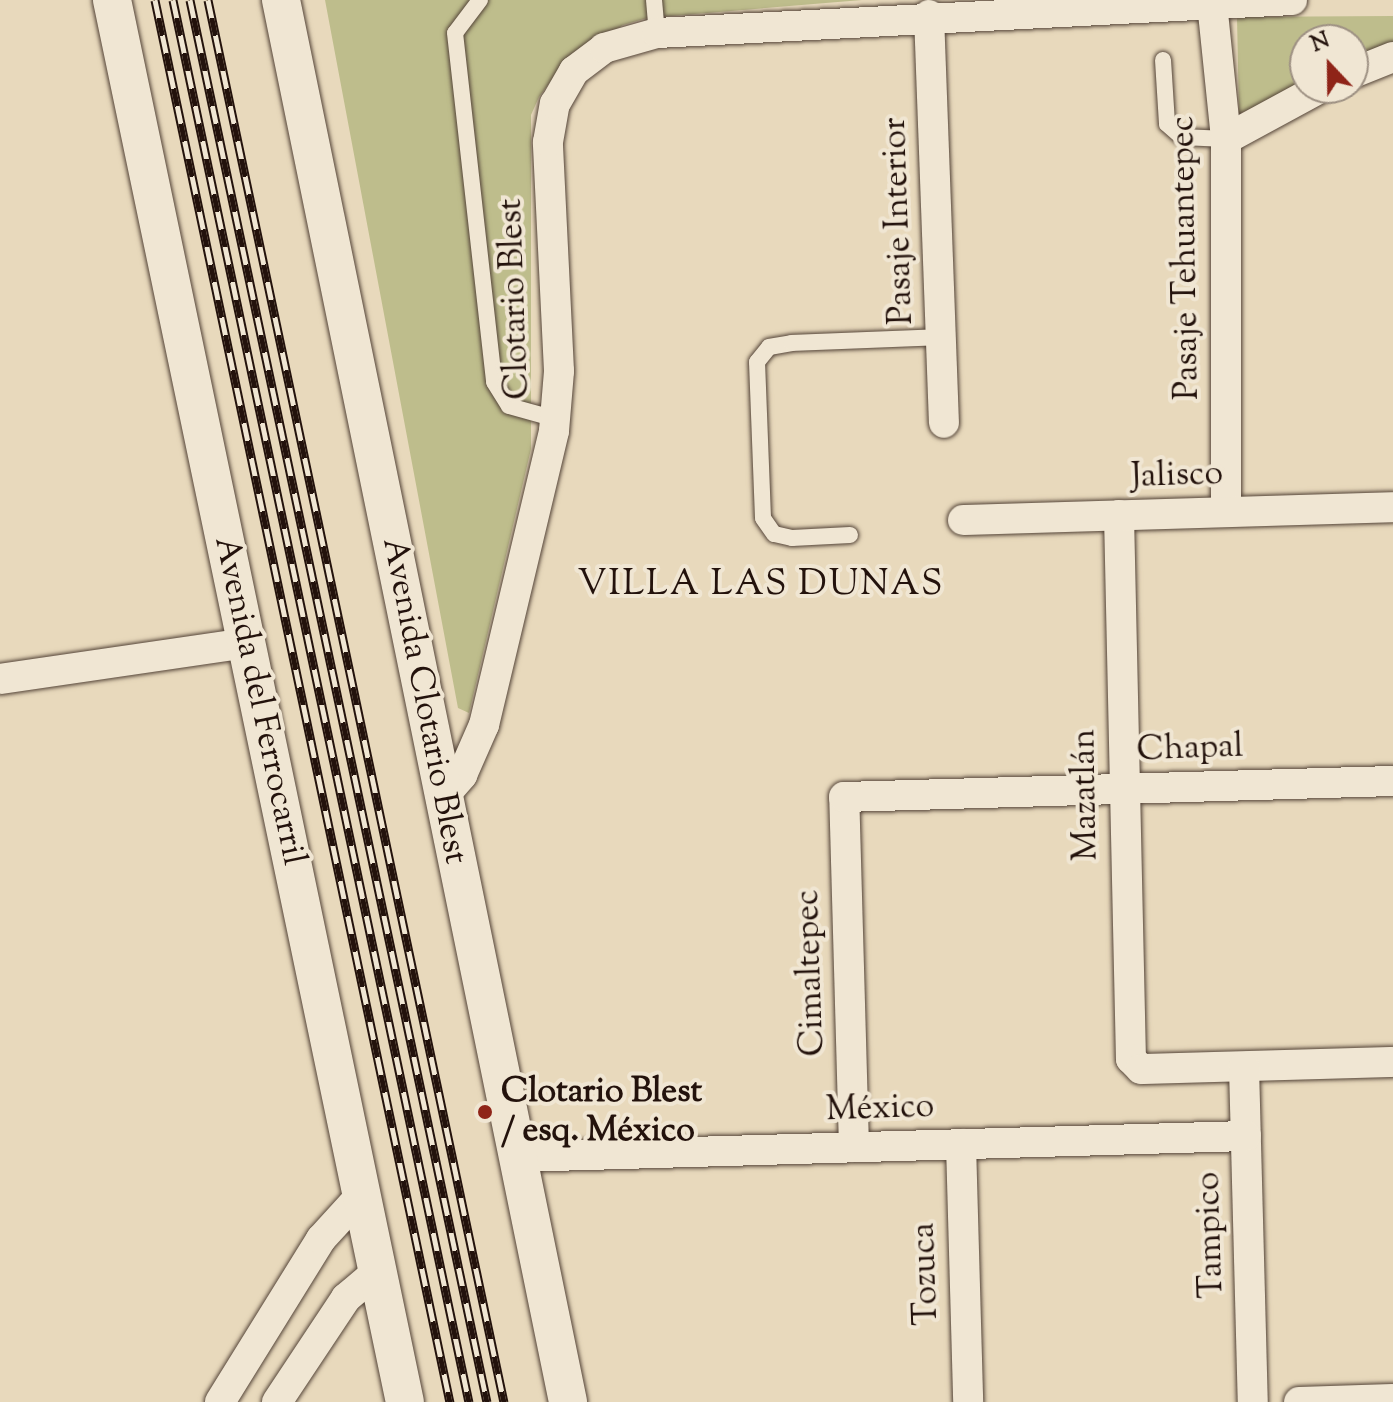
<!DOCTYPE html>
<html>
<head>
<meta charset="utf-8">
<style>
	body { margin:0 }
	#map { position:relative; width:1393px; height:1402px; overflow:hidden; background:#e8d9bc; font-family:"Sorts Mill Goudy",serif }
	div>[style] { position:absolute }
	.green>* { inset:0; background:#bebd8c }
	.roads { filter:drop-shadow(0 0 2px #544438) drop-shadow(0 0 2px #544438) }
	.service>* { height:16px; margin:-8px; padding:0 8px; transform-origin:8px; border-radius:8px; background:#f0e6d3 }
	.minor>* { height:30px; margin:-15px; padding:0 15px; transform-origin:15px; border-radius:15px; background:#f0e6d3 }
	.tertiary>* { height:38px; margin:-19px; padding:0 19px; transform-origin:19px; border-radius:19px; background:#f0e6d3 }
	.rail>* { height:9px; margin-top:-4.5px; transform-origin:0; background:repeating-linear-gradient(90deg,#f0e6d3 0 18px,#23120c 0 36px); box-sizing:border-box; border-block:2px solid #23120c }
	.dots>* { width:22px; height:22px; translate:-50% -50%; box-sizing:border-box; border:4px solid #f0e6d3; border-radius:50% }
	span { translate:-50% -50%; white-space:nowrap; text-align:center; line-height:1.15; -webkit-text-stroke:8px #f0e6d3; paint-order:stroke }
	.street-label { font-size:34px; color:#23120c }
	.poi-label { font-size:34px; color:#23120c; font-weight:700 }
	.left { translate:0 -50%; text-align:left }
	.neighbourhood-label { font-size:36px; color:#23120c; letter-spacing:2px }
	.north { position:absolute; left:1289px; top:24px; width:80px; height:80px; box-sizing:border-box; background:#f0e6d3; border:2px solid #9e9183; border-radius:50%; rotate:338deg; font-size:22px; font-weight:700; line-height:32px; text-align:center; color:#23120c }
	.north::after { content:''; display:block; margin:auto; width:28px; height:36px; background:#8f2418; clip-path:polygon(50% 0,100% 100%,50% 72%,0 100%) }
</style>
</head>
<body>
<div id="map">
	<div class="green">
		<div style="clip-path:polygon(325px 0,862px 0,647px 18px,623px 25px,562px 66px,539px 97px,531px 115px,531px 449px,469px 713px,458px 708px)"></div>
		<div style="clip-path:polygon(1393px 16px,1393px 44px,1353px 62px,1353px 40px,1305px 40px,1305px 84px,1239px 114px,1237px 17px)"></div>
	</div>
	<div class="roads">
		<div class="service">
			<div style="left:480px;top:0;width:41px;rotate:127.1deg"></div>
			<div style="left:455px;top:33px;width:351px;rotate:83.6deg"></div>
			<div style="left:494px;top:382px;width:28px;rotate:58deg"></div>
			<div style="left:509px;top:406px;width:49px;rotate:15.5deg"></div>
			<div style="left:654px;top:0;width:33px;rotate:85deg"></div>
			<div style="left:1163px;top:60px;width:64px;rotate:86.4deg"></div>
			<div style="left:1167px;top:124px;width:20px;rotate:41deg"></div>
			<div style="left:1182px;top:137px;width:44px;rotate:2.6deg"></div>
			<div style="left:850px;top:535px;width:58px;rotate:177deg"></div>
			<div style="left:792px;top:538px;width:18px;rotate:-167deg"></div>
			<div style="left:774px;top:534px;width:19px;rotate:-125deg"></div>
			<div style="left:763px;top:518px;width:156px;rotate:-92.2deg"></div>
			<div style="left:757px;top:362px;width:19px;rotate:-51deg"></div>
			<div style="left:769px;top:347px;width:23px;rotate:-10deg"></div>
			<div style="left:792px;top:343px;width:150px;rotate:-2.3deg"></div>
		</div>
		<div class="minor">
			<div style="left:1212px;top:3px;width:137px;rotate:84.1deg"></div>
			<div style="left:1226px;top:139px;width:373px;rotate:90deg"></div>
			<div style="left:929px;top:15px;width:408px;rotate:87.9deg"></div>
			<div style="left:1353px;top:73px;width:43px;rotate:-21.8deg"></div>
			<div style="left:1226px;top:139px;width:107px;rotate:-28.5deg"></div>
			<div style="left:1119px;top:515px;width:544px;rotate:88.74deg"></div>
			<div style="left:1131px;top:1059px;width:14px;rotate:45deg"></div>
			<div style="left:1141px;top:1069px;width:252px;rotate:-1.6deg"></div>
			<div style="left:963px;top:520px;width:430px;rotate:-1.7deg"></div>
			<div style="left:0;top:679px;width:249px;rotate:-8.3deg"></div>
			<div style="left:444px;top:796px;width:28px;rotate:-49deg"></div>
			<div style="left:462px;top:775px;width:55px;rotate:-66.3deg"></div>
			<div style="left:484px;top:725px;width:302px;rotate:-76.6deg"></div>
			<div style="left:554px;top:431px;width:60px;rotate:-85.2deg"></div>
			<div style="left:559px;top:371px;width:229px;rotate:-92.8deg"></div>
			<div style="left:548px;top:142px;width:39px;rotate:-80deg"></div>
			<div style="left:555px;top:104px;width:38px;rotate:-60deg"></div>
			<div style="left:574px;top:71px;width:38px;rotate:-37deg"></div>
			<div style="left:604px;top:48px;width:55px;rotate:-15.8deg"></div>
			<div style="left:657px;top:33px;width:636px;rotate:-2.97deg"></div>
			<div style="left:1244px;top:1067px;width:335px;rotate:88.5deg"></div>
			<div style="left:961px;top:1144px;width:258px;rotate:88.4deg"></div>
			<div style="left:854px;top:1147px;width:350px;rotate:-91.6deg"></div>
			<div style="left:844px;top:797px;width:549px;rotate:-1.67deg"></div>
			<div style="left:517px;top:1157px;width:729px;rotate:-1.65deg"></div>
			<div style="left:220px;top:1402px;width:192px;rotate:-58.2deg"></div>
			<div style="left:321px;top:1239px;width:62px;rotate:-47.6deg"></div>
			<div style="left:277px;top:1402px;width:125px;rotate:-56.4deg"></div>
			<div style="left:346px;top:1298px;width:43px;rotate:-40.3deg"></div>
			<div style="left:1299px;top:1402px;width:94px;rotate:-1.8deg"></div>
		</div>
		<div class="tertiary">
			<div style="left:112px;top:0;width:1432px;rotate:78.2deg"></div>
			<div style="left:281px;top:0;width:1431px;rotate:78.43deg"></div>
		</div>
	</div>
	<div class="rail">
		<div style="left:155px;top:0;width:1433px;rotate:78.12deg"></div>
		<div style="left:173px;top:0;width:1433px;rotate:78.08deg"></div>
		<div style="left:190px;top:0;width:1433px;rotate:78.04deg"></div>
		<div style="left:208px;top:0;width:1433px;rotate:78.08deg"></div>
	</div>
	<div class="dots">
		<div style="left:485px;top:1112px;background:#8f2418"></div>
	</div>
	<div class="street-label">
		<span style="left:899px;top:221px;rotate:-92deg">Pasaje Interior</span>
		<span style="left:1186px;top:258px;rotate:-91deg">Pasaje Tehuantepec</span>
		<span style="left:515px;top:299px;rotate:-92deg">Clotario Blest</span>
		<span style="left:1177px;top:476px;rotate:-2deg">Jalisco</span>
		<span style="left:259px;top:701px;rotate:78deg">Avenida del Ferrocarril</span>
		<span style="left:424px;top:701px;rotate:79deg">Avenida Clotario Blest</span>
		<span style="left:1190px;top:749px;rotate:-2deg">Chapal</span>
		<span style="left:1086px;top:795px;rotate:-91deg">Mazatlán</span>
		<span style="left:811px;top:973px;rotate:-92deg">Cimaltepec</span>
		<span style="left:880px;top:1109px;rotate:-2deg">México</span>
		<span style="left:1211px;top:1235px;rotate:-92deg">Tampico</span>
		<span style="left:926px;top:1274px;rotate:-92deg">Tozuca</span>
	</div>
	<div class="poi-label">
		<span class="left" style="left:501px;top:1112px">Clotario Blest<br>/ esq. México</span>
	</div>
	<div class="neighbourhood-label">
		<span style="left:761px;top:586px">VILLA LAS DUNAS</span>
	</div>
	<div class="north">N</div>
</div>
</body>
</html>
